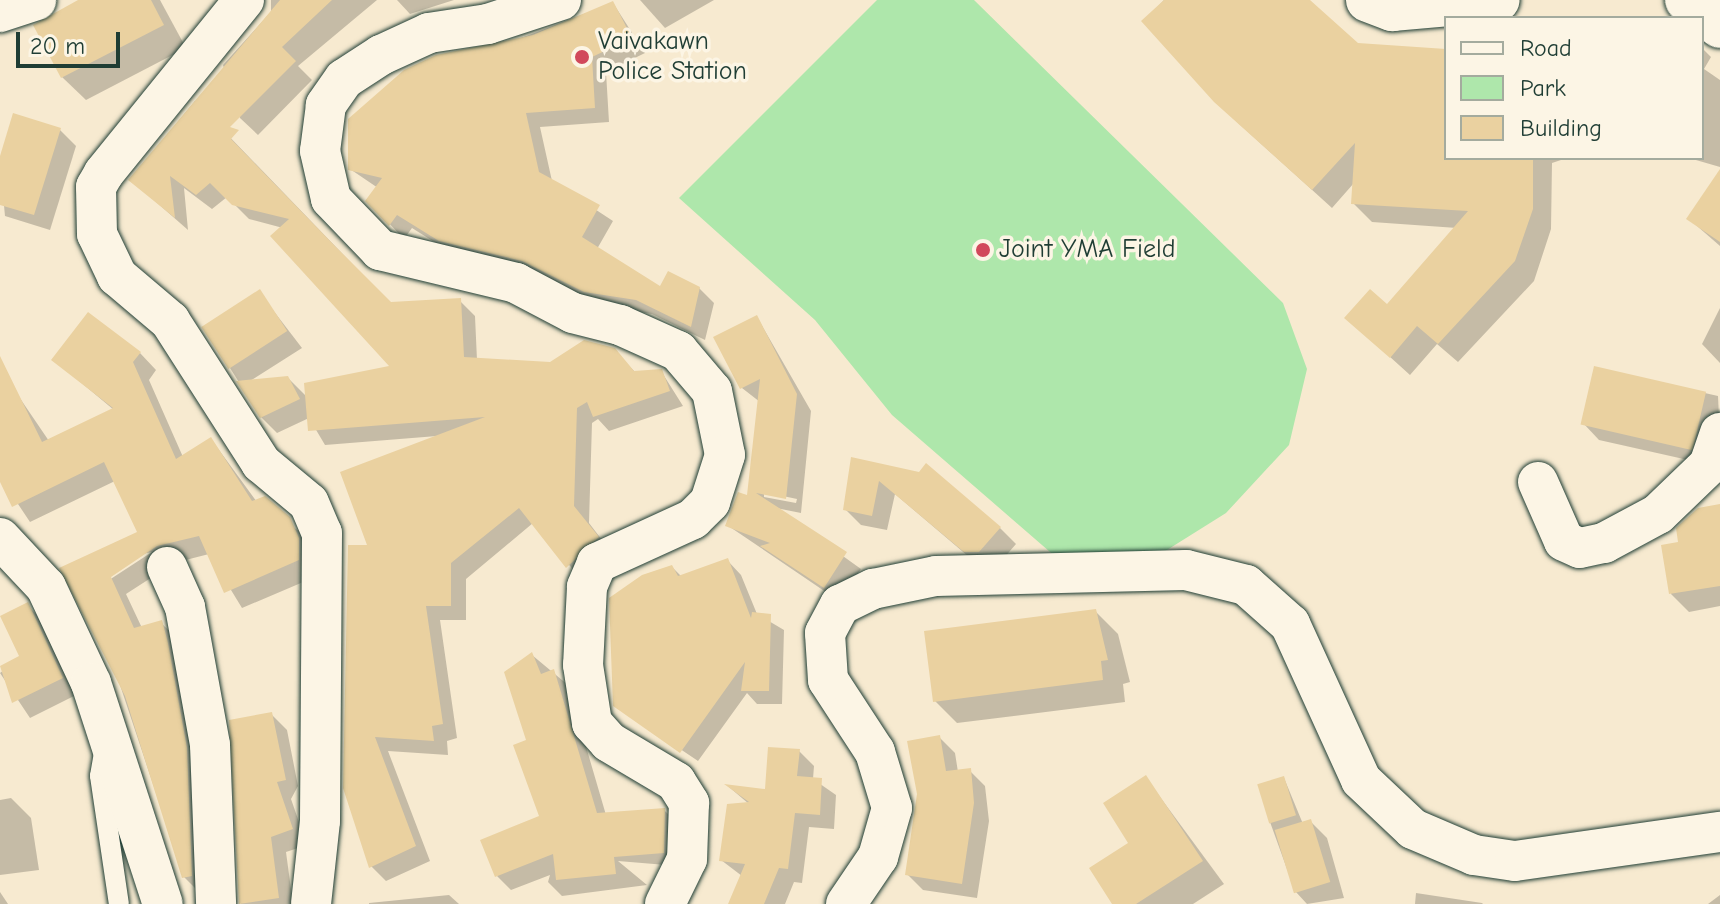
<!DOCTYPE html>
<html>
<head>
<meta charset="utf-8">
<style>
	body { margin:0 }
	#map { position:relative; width:1720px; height:904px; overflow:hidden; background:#f7ead0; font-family:"Comic Neue",sans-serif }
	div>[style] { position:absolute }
	.green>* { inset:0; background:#aee7ab }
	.shadow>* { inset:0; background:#0003 }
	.building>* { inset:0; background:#ead1a0; transform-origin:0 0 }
	.roads { filter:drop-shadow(0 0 2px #1f3d34) drop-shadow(0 0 2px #1f3d34) }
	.service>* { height:20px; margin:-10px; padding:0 10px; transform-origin:10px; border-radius:10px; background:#fcf5e5 }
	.minor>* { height:40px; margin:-20px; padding:0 20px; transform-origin:20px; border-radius:20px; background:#fcf5e5 }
	.tertiary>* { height:44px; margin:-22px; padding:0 22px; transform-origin:22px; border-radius:22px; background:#fcf5e5 }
	.dots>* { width:22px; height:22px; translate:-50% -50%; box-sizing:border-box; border:4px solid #fcf5e5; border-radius:50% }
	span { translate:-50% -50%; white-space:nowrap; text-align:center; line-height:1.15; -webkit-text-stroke:7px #fcf5e5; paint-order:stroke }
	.poi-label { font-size:26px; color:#1f3d34 }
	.left { translate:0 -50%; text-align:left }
	.legend { position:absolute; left:1444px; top:16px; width:260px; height:144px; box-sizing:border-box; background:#fcf5e5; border:2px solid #a4ab9e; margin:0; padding:10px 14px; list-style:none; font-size:24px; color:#1f3d34 }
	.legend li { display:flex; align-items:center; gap:16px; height:40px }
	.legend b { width:40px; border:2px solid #a4ab9e }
	.scale { position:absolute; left:16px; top:32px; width:104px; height:36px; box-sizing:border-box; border:4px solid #1f3d34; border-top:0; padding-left:10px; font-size:24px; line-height:28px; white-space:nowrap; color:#1f3d34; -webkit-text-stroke:6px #fcf5e5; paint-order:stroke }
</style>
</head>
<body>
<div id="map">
	<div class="green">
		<div style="clip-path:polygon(877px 0,974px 0,1283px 303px,1307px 369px,1289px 445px,1226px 513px,1143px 565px,1057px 558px,892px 415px,815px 320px,679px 198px)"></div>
	</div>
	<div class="shadow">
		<div style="clip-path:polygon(85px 0,160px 0,186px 48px,86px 100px,62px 77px)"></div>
		<div style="clip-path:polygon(377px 0,298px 66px,312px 80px,258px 135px,240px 118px,223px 65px,271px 12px,271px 0)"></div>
		<div style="clip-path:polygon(397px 0,454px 0,410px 14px)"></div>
		<div style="clip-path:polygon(640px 0,714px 0,665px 28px)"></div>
		<div style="clip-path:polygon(1164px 0,1261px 0,1357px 45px,1446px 51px,1446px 158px,1567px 158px,1552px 163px,1551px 229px,1534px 281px,1458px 362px,1437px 344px,1410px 375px,1347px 318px,1388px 307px,1457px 228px,1372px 222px,1353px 203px,1354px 183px,1332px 208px,1236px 121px,1144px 21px)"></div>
		<div style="clip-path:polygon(613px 3px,645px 53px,606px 72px,609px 122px,540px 127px,552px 181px,613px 221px,597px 249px,661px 289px,699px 288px,714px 303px,705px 340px,652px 314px,600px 306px,455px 255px,412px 228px,404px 239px,368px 201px,378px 188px,350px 169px,495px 48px)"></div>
		<div style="clip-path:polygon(1702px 48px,1711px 57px,1704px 69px,1720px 80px,1720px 167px,1689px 158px,1702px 158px)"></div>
		<div style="clip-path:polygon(195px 101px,391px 304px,460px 301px,475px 316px,477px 360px,551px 364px,614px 350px,636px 373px,661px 371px,683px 406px,609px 431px,598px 419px,592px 423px,589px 523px,612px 553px,583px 581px,533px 523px,466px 579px,466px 620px,440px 620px,457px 738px,447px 741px,448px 755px,388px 751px,430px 861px,386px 881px,371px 866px,370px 547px,437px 436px,325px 445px,309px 418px,277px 433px,261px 417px,230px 368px,259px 292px,302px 348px,250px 381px,288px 378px,307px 397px,393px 367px,283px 228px,249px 219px,227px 197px,212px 209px,184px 188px,188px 230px,131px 180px)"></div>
		<div style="clip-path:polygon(60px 130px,76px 146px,50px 230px,5px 216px,0 163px)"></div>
		<div style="clip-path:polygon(1720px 172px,1720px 246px,1689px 219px)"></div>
		<div style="clip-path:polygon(1720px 308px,1720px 363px,1702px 344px)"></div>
		<div style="clip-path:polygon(evenodd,757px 317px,811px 411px,801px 513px,776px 508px,861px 569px,839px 601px,727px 525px,749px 498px,760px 402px,742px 388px,757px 317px,764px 492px,797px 499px,796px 503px,764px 497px,764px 492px)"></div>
		<div style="clip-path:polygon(evenodd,140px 353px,156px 370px,149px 380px,183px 457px,211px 439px,257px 502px,306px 536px,315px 577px,242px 608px,209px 554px,174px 563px,126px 594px,142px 628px,161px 623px,178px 639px,184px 661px,201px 894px,184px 877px,110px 655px,62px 569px,140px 533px,115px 481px,30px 522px,0 477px,0 398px,15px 391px,49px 441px,114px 410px,54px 360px,140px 353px,152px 552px,103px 584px,101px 581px,142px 554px,152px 552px)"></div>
		<div style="clip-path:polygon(1595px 368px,1718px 396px,1720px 438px,1706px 464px,1599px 440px,1583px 423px)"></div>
		<div style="clip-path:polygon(853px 460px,1000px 528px,1016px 544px,996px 567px,982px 568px,895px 494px,887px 530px,861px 525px,845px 509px)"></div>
		<div style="clip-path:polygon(1720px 506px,1720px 606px,1689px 612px,1671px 594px,1680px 544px)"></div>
		<div style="clip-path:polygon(727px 560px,741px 575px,757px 614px,784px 630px,782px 704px,757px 704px,747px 693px,698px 761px,615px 705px,672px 567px,682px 577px)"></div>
		<div style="clip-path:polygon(27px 605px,43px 621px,78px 694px,30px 718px,0 673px,22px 657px)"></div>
		<div style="clip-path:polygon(1095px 611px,1118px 634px,1130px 682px,1123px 684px,1125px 702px,957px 723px,935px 701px)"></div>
		<div style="clip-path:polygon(532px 655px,568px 685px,606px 815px,664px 810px,679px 825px,678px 866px,618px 861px,647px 885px,562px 896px,548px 882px,550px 875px,511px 890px,497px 876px,542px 817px,529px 741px)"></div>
		<div style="clip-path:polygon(271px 714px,287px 730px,298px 786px,291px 799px,307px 845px,286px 852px,293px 904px,241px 904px,231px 722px)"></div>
		<div style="clip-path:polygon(939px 737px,955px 753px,958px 772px,970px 771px,985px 786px,989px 821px,977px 898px,923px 890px,907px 874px)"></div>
		<div style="clip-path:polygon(799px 751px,814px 766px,813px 779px,836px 795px,834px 829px,809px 827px,802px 883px,794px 882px,785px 904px,730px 904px,742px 876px,721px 860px,749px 804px,729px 787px,767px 791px)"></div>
		<div style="clip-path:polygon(1146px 778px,1224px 884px,1193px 904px,1115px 904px)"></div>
		<div style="clip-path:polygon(1284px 778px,1303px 824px,1311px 822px,1327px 838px,1344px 898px,1307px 904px,1295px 891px,1270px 822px)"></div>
		<div style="clip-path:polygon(11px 798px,31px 818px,39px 870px,0 875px,0 800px)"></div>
		<div style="clip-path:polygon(0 892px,8px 904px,0 904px)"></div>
		<div style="clip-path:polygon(1416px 893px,1482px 903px,1483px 904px,1415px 904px)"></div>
		<div style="clip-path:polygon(449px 895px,459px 904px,369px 904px,369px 903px)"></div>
		<div style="clip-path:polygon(1720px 895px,1720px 904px,1708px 904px)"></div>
	</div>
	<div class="building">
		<div style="clip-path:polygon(78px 0,151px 0,164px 25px,61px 78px,33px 25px)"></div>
		<div style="clip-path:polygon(280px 0,332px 0,282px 47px,296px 61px,230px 127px,239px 130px,231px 139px,333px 244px,391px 302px,461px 298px,464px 357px,550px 362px,584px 340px,615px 348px,634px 371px,662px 369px,670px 391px,593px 417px,587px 402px,577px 408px,574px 506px,599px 537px,566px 568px,519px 508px,451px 563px,451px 606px,426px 606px,443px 724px,432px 726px,434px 741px,375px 737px,416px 846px,369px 868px,343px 788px,348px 545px,367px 545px,340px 472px,485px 417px,308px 431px,304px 383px,389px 366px,270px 236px,289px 219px,232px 205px,210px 183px,196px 195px,170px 176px,175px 218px,128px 180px)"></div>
		<div style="clip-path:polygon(1164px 0,1310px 0,1358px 43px,1446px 49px,1446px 158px,1533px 158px,1533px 209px,1515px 261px,1438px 344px,1417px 326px,1390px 358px,1344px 318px,1370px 289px,1387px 304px,1468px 211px,1351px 204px,1355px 143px,1312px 190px,1214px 102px,1141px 21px)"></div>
		<div style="clip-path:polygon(613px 1px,632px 38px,592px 57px,595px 108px,526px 113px,539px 172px,600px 205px,582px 237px,660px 286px,668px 271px,700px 287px,691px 327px,636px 300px,584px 292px,522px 261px,439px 241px,397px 215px,389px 226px,365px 201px,382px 178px,348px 170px,348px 119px,404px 70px,436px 55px,533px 35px)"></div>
		<div style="clip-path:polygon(13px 113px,61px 128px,34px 215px,0 205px,0 156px)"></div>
		<div style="clip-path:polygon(1720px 169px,1720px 242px,1686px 219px)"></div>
		<div style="left:260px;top:289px;width:50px;height:70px;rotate:57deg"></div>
		<div style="clip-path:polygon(88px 312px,141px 352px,133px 362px,176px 459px,211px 437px,252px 501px,265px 496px,290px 517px,299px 538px,299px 560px,224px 593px,199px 536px,157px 546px,111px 577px,134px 628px,162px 620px,168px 643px,187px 748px,192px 876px,182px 878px,125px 696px,59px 568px,137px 532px,104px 462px,12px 507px,0 482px,0 356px,42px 442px,113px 408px,51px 360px)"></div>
		<div style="clip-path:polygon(757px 315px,797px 394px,786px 499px,756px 493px,847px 552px,824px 588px,760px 546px,770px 543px,725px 526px,738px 492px,747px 495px,760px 379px,740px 389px,713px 337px)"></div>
		<div style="left:1594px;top:366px;width:115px;height:60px;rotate:13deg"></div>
		<div style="clip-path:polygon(288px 376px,300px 399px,260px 418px,236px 381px)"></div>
		<div style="clip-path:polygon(851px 457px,919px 472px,926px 463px,1001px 527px,979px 552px,964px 552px,879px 481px,872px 516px,843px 510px)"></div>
		<div style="clip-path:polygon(1720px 504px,1720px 586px,1669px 594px,1661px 545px,1678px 542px,1676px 528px,1698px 508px)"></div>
		<div style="clip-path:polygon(728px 558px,751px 618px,752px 612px,771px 614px,769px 691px,741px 691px,745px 662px,680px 753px,613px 706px,609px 598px,642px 575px,672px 565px,678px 576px)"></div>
		<div style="clip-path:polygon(28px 602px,63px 678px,12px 703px,0 666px,19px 656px,0 616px)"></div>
		<div style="clip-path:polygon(1096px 609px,1108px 660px,1101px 661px,1103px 680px,933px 702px,924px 631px)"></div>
		<div style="clip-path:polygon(532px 652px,541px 674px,554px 669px,597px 813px,665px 808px,664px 853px,614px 857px,616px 874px,556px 880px,553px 854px,495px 877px,480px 840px,539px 816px,513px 745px,526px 740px,504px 672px)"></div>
		<div style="clip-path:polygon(272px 712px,286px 780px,277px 782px,293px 829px,271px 837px,279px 898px,239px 904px,229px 720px)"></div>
		<div style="clip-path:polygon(940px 735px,946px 771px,971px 768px,974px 803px,962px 884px,905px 875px,917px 794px,907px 741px)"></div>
		<div style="clip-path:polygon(768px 747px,800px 749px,797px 776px,822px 778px,820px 815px,795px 813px,788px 869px,779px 868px,764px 904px,728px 904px,745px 864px,719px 861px,727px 804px,749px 802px,724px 784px,765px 789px)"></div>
		<div style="clip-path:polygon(1146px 775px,1203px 861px,1136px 904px,1112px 904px,1089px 868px,1128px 843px,1103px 803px)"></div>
		<div style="left:1284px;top:776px;width:41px;height:28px;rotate:73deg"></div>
		<div style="left:1311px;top:819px;width:66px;height:38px;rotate:73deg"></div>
	</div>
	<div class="roads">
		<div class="service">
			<div style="left:104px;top:753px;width:23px;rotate:100deg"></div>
			<div style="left:100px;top:776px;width:129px;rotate:81.6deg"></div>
		</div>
		<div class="minor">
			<div style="left:244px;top:0;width:223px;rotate:129deg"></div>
			<div style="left:104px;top:173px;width:16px;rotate:120deg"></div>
			<div style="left:96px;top:187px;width:47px;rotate:88.8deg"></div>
			<div style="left:97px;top:234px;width:47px;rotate:64.5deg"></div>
			<div style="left:117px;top:276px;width:70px;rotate:40.3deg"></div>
			<div style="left:170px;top:321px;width:169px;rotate:57.3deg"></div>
			<div style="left:261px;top:463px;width:62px;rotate:39.8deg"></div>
			<div style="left:309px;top:503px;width:33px;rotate:67deg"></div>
			<div style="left:322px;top:533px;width:288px;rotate:90.4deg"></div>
			<div style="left:320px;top:821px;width:83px;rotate:96.2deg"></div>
			<div style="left:561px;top:0;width:77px;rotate:161.8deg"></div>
			<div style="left:488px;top:24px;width:60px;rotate:171.3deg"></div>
			<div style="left:429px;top:33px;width:53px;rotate:155.4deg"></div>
			<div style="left:381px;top:55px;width:44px;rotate:147deg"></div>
			<div style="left:344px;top:79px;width:32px;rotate:125deg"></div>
			<div style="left:326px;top:105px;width:46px;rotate:97.4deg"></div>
			<div style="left:320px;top:151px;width:49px;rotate:77.1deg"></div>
			<div style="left:331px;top:199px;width:71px;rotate:46.1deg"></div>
			<div style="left:380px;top:250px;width:140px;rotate:13.6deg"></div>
			<div style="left:516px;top:283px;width:64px;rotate:27.8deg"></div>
			<div style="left:573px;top:313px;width:49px;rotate:14.3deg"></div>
			<div style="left:620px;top:325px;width:64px;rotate:24.1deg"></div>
			<div style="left:678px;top:351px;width:52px;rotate:49.6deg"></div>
			<div style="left:712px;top:391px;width:65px;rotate:78.5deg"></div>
			<div style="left:725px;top:455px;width:49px;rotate:107.7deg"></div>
			<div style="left:710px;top:502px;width:24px;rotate:135deg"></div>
			<div style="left:693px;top:519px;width:106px;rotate:155.4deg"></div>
			<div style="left:597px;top:563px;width:26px;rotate:113deg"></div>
			<div style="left:587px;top:587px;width:78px;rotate:92.9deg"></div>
			<div style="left:583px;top:665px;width:59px;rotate:81.2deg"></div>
			<div style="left:592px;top:723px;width:25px;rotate:48deg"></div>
			<div style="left:609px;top:742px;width:78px;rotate:30.8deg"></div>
			<div style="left:676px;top:782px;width:25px;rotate:58deg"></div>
			<div style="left:689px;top:803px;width:56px;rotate:92deg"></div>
			<div style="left:687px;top:859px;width:50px;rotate:116.1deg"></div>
			<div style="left:0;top:12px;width:38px;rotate:-18deg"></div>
			<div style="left:1538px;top:482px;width:64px;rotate:66.2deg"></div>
			<div style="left:1564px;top:541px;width:17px;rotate:24deg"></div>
			<div style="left:1580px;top:548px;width:25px;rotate:-12deg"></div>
			<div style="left:1604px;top:543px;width:61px;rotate:-28.2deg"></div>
			<div style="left:1658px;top:514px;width:71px;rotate:-43.9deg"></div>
			<div style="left:1709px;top:465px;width:34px;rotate:-71deg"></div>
			<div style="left:0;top:538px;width:67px;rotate:46.8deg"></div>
			<div style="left:46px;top:587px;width:106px;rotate:64.9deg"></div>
			<div style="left:91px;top:683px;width:232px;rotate:72deg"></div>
			<div style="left:167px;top:567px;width:44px;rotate:65.8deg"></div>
			<div style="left:185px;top:607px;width:140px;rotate:79.7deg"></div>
			<div style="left:210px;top:745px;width:159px;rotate:87.8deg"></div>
			<div style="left:846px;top:904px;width:57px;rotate:-55.8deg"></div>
			<div style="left:878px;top:857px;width:51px;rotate:-74.1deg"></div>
			<div style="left:892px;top:808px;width:59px;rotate:-106.9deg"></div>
			<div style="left:875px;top:752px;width:86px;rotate:-123.1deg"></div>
			<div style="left:828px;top:680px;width:47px;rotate:-93.7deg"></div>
			<div style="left:825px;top:633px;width:32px;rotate:-62deg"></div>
			<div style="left:840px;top:605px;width:37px;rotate:-26deg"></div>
			<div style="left:873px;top:589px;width:64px;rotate:-11.7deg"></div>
			<div style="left:936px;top:576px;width:250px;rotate:-1.4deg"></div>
			<div style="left:1186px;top:570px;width:62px;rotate:14deg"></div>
			<div style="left:1246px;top:585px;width:59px;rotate:41.6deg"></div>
			<div style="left:1290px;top:624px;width:171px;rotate:65.5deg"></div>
			<div style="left:1361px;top:780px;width:71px;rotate:43.3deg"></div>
			<div style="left:1413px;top:829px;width:66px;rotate:23.1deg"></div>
			<div style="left:1474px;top:855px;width:41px;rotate:8.3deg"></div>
			<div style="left:1515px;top:861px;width:207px;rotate:-8.1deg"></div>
		</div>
		<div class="tertiary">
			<div style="left:1368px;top:0;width:26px;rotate:21deg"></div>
			<div style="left:1392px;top:9px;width:106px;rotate:-4.9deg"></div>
			<div style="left:1687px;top:0;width:42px;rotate:38.2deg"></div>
		</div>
	</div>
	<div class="dots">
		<div style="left:582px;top:57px;background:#d1495b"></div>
		<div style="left:983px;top:250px;background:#d1495b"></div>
	</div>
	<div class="poi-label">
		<span class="left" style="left:598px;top:57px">Vaivakawn<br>Police Station</span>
		<span class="left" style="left:999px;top:250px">Joint YMA Field</span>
	</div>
	<ul class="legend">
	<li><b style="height:10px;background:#fcf5e5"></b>Road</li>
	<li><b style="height:22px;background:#aee7ab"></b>Park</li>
	<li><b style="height:22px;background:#ead1a0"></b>Building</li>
	</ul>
	<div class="scale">20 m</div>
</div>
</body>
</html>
